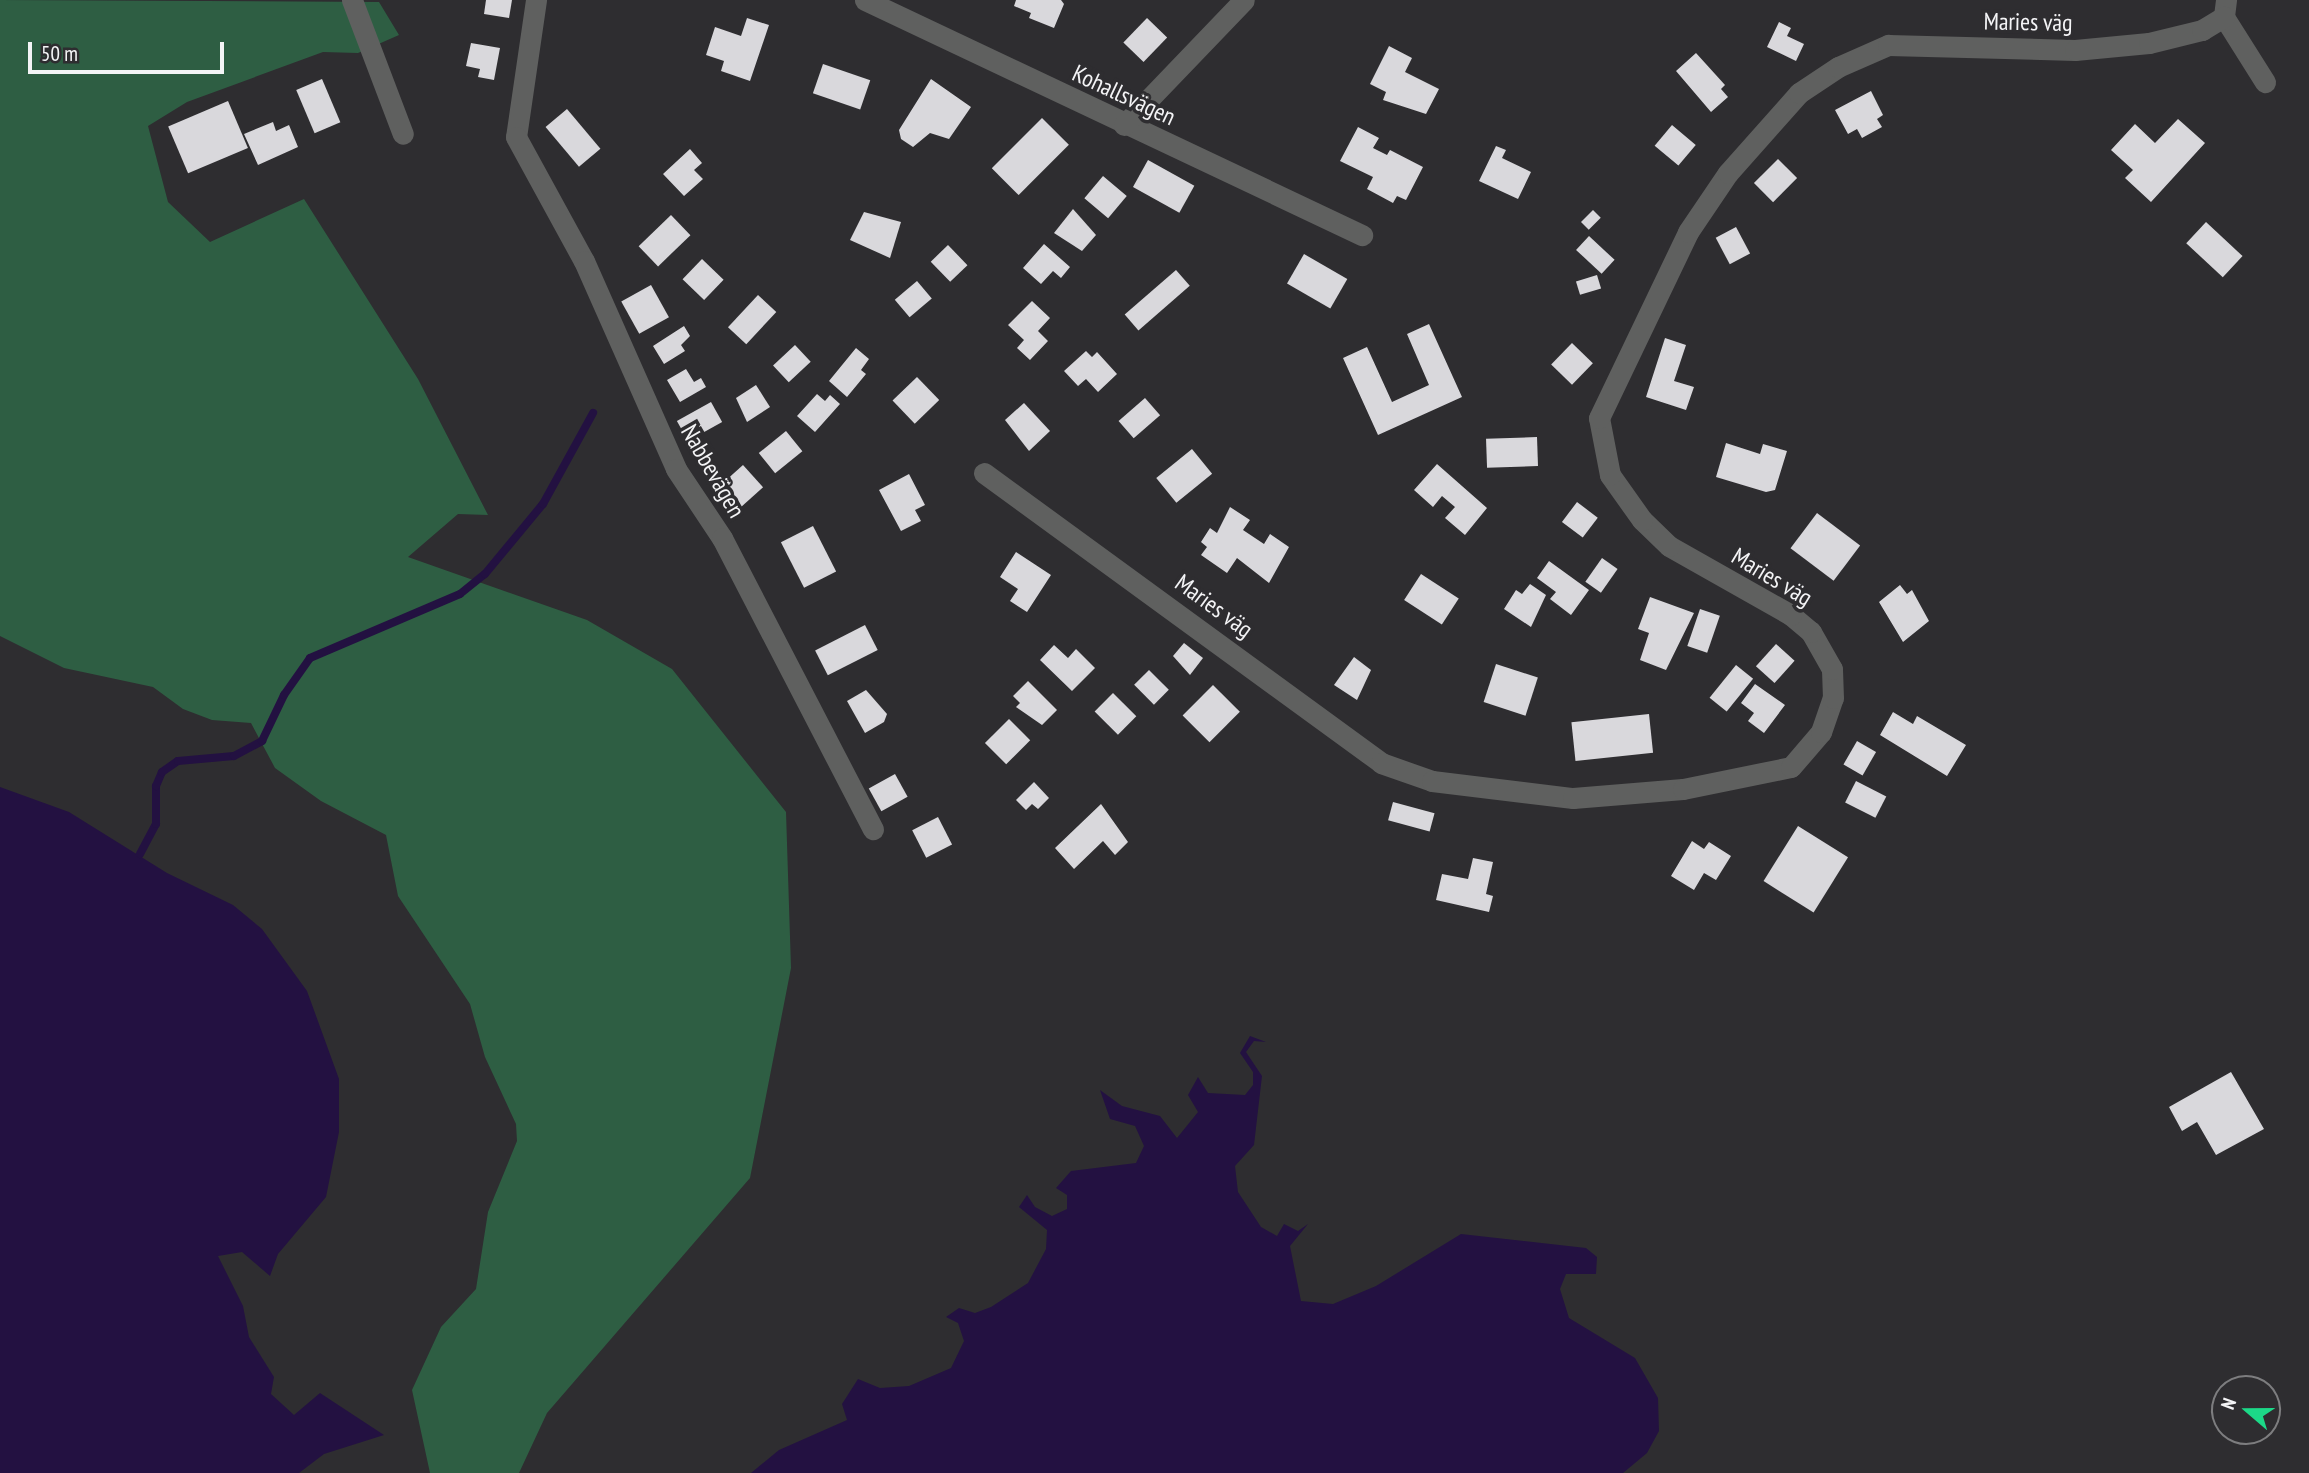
<!DOCTYPE html>
<html>
<head>
<meta charset="utf-8">
<style>
	body { margin:0 }
	#map { position:relative; width:2309px; height:1473px; overflow:hidden; background:#2e2d30; font-family:"PT Sans Narrow",sans-serif }
	div>[style] { position:absolute }
	.green>* { inset:0; background:#2e5e43 }
	.water>* { inset:0; background:#231141 }
	.stream>* { height:8px; margin:-4px; padding:0 4px; transform-origin:4px; border-radius:4px; background:#231141 }
	.building>* { inset:0; background:#d9d8dc; transform-origin:0 0 }
	.street>* { height:21px; margin:-10.5px; padding:0 10.5px; transform-origin:10.5px; border-radius:10.5px; background:#5f605f }
	span { translate:-50% -50%; white-space:nowrap; text-align:center; line-height:1.15; -webkit-text-stroke:7px #2e2d30; paint-order:stroke }
	.street-label { font-size:24px; color:#f4f4f6 }
	.north { position:absolute; left:2211px; top:1375px; width:70px; height:70px; box-sizing:border-box; background:#2e2d30; border:2px solid #7d7d7f; border-radius:50%; rotate:290deg; font-size:19px; font-weight:700; line-height:28px; text-align:center; color:#f4f4f6 }
	.north::after { content:''; display:block; margin:auto; width:24px; height:32px; background:#1cd988; clip-path:polygon(50% 0,100% 100%,50% 72%,0 100%) }
	.scale { position:absolute; left:28px; top:42px; width:196px; height:32px; box-sizing:border-box; border:4px solid #f4f4f6; border-top:0; padding-left:9px; font-size:21px; line-height:24px; white-space:nowrap; color:#f4f4f6; -webkit-text-stroke:5px #2e2d30; paint-order:stroke }
</style>
</head>
<body>
<div id="map">
	<div class="green">
		<div style="clip-path:polygon(0 0,379px 2px,399px 35px,358px 53px,323px 52px,187px 102px,148px 126px,168px 202px,210px 242px,304px 199px,418px 379px,488px 515px,458px 514px,408px 557px,587px 620px,672px 669px,786px 812px,791px 968px,750px 1178px,547px 1413px,519px 1473px,430px 1473px,412px 1390px,441px 1327px,476px 1289px,488px 1212px,517px 1141px,516px 1124px,485px 1057px,470px 1004px,398px 896px,386px 835px,321px 801px,275px 768px,251px 723px,212px 720px,183px 709px,153px 687px,64px 668px,0 636px)"></div>
	</div>
	<div class="water">
		<div style="clip-path:polygon(0 787px,69px 812px,167px 873px,233px 905px,262px 929px,307px 991px,339px 1079px,339px 1132px,326px 1197px,278px 1254px,270px 1276px,242px 1252px,218px 1256px,243px 1306px,249px 1337px,274px 1377px,271px 1394px,294px 1415px,320px 1393px,384px 1435px,324px 1454px,299px 1473px,0 1473px)"></div>
		<div style="clip-path:polygon(1250px 1036px,1266px 1042px,1254px 1041px,1246px 1052px,1262px 1076px,1254px 1145px,1235px 1166px,1238px 1192px,1261px 1227px,1277px 1236px,1284px 1224px,1298px 1231px,1308px 1224px,1290px 1246px,1301px 1301px,1333px 1304px,1376px 1286px,1461px 1234px,1586px 1248px,1597px 1257px,1596px 1274px,1566px 1274px,1560px 1289px,1569px 1318px,1635px 1358px,1658px 1398px,1659px 1431px,1647px 1453px,1623px 1473px,751px 1473px,779px 1450px,847px 1420px,842px 1404px,858px 1379px,880px 1388px,909px 1386px,951px 1368px,964px 1341px,958px 1323px,946px 1317px,959px 1308px,975px 1313px,991px 1307px,1028px 1283px,1046px 1249px,1047px 1230px,1019px 1207px,1027px 1195px,1035px 1207px,1052px 1216px,1067px 1209px,1067px 1195px,1056px 1188px,1071px 1171px,1136px 1163px,1144px 1146px,1135px 1126px,1110px 1119px,1100px 1090px,1122px 1106px,1160px 1116px,1177px 1138px,1198px 1112px,1188px 1095px,1198px 1077px,1208px 1093px,1245px 1095px,1253px 1085px,1253px 1072px,1240px 1053px)"></div>
	</div>
	<div class="stream">
		<div style="left:140px;top:854px;width:34px;rotate:-62deg"></div>
		<div style="left:156px;top:824px;width:38px;rotate:-90deg"></div>
		<div style="left:156px;top:786px;width:15px;rotate:-67deg"></div>
		<div style="left:162px;top:772px;width:19px;rotate:-35deg"></div>
		<div style="left:178px;top:761px;width:56px;rotate:-5.1deg"></div>
		<div style="left:234px;top:756px;width:32px;rotate:-28deg"></div>
		<div style="left:262px;top:741px;width:51px;rotate:-64.4deg"></div>
		<div style="left:284px;top:695px;width:45px;rotate:-54.9deg"></div>
		<div style="left:310px;top:658px;width:163px;rotate:-23.1deg"></div>
		<div style="left:460px;top:594px;width:32px;rotate:-39deg"></div>
		<div style="left:485px;top:574px;width:91px;rotate:-50.4deg"></div>
		<div style="left:543px;top:504px;width:104px;rotate:-61.2deg"></div>
	</div>
	<div class="building">
		<div style="clip-path:polygon(486px 0,512px 0,509px 18px,484px 14px)"></div>
		<div style="clip-path:polygon(1016px 0,1061px 0,1064px 4px,1054px 28px,1029px 18px,1031px 13px,1014px 6px)"></div>
		<div style="clip-path:polygon(747px 18px,769px 25px,750px 81px,721px 71px,724px 61px,706px 55px,715px 27px,741px 36px)"></div>
		<div style="left:1147px;top:18px;width:28px;height:34px;rotate:44deg"></div>
		<div style="clip-path:polygon(1779px 22px,1791px 28px,1787px 36px,1804px 44px,1796px 61px,1767px 47px)"></div>
		<div style="clip-path:polygon(471px 43px,500px 48px,494px 80px,478px 77px,480px 69px,466px 66px)"></div>
		<div style="clip-path:polygon(1389px 46px,1412px 58px,1405px 72px,1439px 89px,1426px 114px,1383px 100px,1386px 92px,1370px 84px)"></div>
		<div style="clip-path:polygon(1696px 53px,1725px 85px,1721px 89px,1728px 97px,1711px 112px,1676px 71px)"></div>
		<div style="left:823px;top:64px;width:50px;height:31px;rotate:19deg"></div>
		<div style="left:322px;top:79px;width:47px;height:28px;rotate:67deg"></div>
		<div style="clip-path:polygon(931px 79px,971px 107px,949px 139px,930px 133px,913px 147px,901px 139px,899px 130px)"></div>
		<div style="clip-path:polygon(1871px 91px,1883px 115px,1877px 119px,1882px 127px,1862px 138px,1857px 129px,1848px 134px,1835px 110px)"></div>
		<div style="left:228px;top:101px;width:51px;height:65px;rotate:67deg"></div>
		<div style="left:567px;top:109px;width:52px;height:28px;rotate:50deg"></div>
		<div style="left:1042px;top:118px;width:38px;height:71px;rotate:45deg"></div>
		<div style="clip-path:polygon(2178px 119px,2205px 143px,2151px 202px,2125px 178px,2133px 170px,2111px 150px,2135px 124px,2155px 143px)"></div>
		<div style="clip-path:polygon(273px 122px,276px 131px,289px 125px,298px 147px,258px 165px,244px 134px)"></div>
		<div style="left:1672px;top:125px;width:31px;height:27px;rotate:40deg"></div>
		<div style="clip-path:polygon(1358px 127px,1379px 138px,1373px 148px,1387px 155px,1390px 150px,1423px 167px,1406px 200px,1397px 196px,1393px 203px,1367px 189px,1373px 177px,1340px 161px)"></div>
		<div style="clip-path:polygon(1496px 146px,1506px 150px,1502px 158px,1531px 172px,1518px 199px,1479px 181px)"></div>
		<div style="clip-path:polygon(690px 149px,702px 163px,694px 170px,703px 179px,684px 196px,663px 174px)"></div>
		<div style="left:1778px;top:159px;width:27px;height:34px;rotate:45deg"></div>
		<div style="left:1148px;top:160px;width:53px;height:31px;rotate:29deg"></div>
		<div style="left:1103px;top:176px;width:31px;height:29px;rotate:40deg"></div>
		<div style="clip-path:polygon(1073px 209px,1096px 235px,1082px 251px,1054px 233px)"></div>
		<div style="left:1593px;top:210px;width:11px;height:17px;rotate:45deg"></div>
		<div style="clip-path:polygon(864px 212px,901px 222px,890px 258px,850px 240px)"></div>
		<div style="left:671px;top:215px;width:28px;height:45px;rotate:46deg"></div>
		<div style="left:2206px;top:222px;width:50px;height:29px;rotate:43deg"></div>
		<div style="left:1736px;top:227px;width:30px;height:23px;rotate:62deg"></div>
		<div style="left:1589px;top:236px;width:35px;height:19px;rotate:43deg"></div>
		<div style="clip-path:polygon(1044px 244px,1070px 267px,1061px 278px,1053px 271px,1041px 284px,1023px 268px)"></div>
		<div style="left:948px;top:245px;width:28px;height:24px;rotate:46deg"></div>
		<div style="left:1304px;top:254px;width:50px;height:34px;rotate:30deg"></div>
		<div style="left:702px;top:259px;width:30px;height:28px;rotate:44deg"></div>
		<div style="left:1176px;top:270px;width:21px;height:68px;rotate:49deg"></div>
		<div style="left:1597px;top:275px;width:14px;height:22px;rotate:73deg"></div>
		<div style="left:917px;top:281px;width:23px;height:29px;rotate:50deg"></div>
		<div style="left:651px;top:285px;width:37px;height:34px;rotate:61deg"></div>
		<div style="left:758px;top:295px;width:25px;height:44px;rotate:43deg"></div>
		<div style="clip-path:polygon(1032px 301px,1050px 318px,1038px 331px,1048px 341px,1030px 360px,1017px 348px,1024px 340px,1008px 325px)"></div>
		<div style="clip-path:polygon(1429px 324px,1462px 397px,1378px 435px,1343px 358px,1367px 347px,1392px 402px,1429px 385px,1407px 334px)"></div>
		<div style="clip-path:polygon(684px 326px,690px 336px,681px 345px,685px 351px,664px 364px,653px 346px)"></div>
		<div style="clip-path:polygon(1665px 338px,1686px 345px,1674px 381px,1694px 387px,1686px 410px,1646px 397px)"></div>
		<div style="left:1572px;top:343px;width:29px;height:30px;rotate:44deg"></div>
		<div style="left:795px;top:345px;width:23px;height:30px;rotate:47deg"></div>
		<div style="clip-path:polygon(856px 348px,869px 359px,861px 370px,866px 374px,847px 397px,829px 381px)"></div>
		<div style="clip-path:polygon(1086px 351px,1092px 357px,1097px 352px,1117px 374px,1098px 392px,1086px 379px,1078px 386px,1064px 371px)"></div>
		<div style="clip-path:polygon(686px 369px,694px 382px,701px 378px,706px 387px,680px 402px,667px 380px)"></div>
		<div style="left:917px;top:377px;width:32px;height:34px;rotate:46deg"></div>
		<div style="clip-path:polygon(756px 385px,770px 407px,747px 422px,736px 398px)"></div>
		<div style="clip-path:polygon(817px 394px,825px 401px,830px 395px,840px 404px,815px 432px,797px 416px)"></div>
		<div style="left:1145px;top:398px;width:23px;height:35px;rotate:49deg"></div>
		<div style="left:711px;top:402px;width:23px;height:39px;rotate:61deg"></div>
		<div style="clip-path:polygon(1024px 403px,1050px 431px,1029px 451px,1005px 420px)"></div>
		<div style="left:786px;top:431px;width:26px;height:35px;rotate:51deg"></div>
		<div style="left:1537px;top:437px;width:29px;height:51px;rotate:88deg"></div>
		<div style="clip-path:polygon(1726px 443px,1760px 454px,1763px 444px,1787px 451px,1775px 490px,1766px 492px,1716px 477px)"></div>
		<div style="left:1192px;top:449px;width:32px;height:46px;rotate:51deg"></div>
		<div style="clip-path:polygon(1437px 464px,1487px 508px,1465px 535px,1445px 518px,1455px 507px,1442px 496px,1433px 507px,1414px 490px)"></div>
		<div style="left:743px;top:465px;width:30px;height:30px;rotate:48deg"></div>
		<div style="clip-path:polygon(909px 474px,925px 505px,915px 510px,921px 521px,901px 531px,879px 490px)"></div>
		<div style="left:1577px;top:502px;width:26px;height:25px;rotate:37deg"></div>
		<div style="clip-path:polygon(1230px 507px,1250px 520px,1243px 530px,1264px 544px,1270px 534px,1289px 547px,1269px 583px,1237px 558px,1227px 573px,1201px 555px,1207px 547px,1201px 542px,1210px 528px,1217px 533px)"></div>
		<div style="left:1817px;top:513px;width:54px;height:44px;rotate:37deg"></div>
		<div style="left:813px;top:526px;width:51px;height:36px;rotate:63deg"></div>
		<div style="clip-path:polygon(1016px 552px,1051px 575px,1027px 612px,1010px 601px,1018px 589px,1000px 577px)"></div>
		<div style="left:1602px;top:558px;width:19px;height:29px;rotate:35deg"></div>
		<div style="clip-path:polygon(1549px 561px,1589px 590px,1571px 615px,1550px 599px,1556px 592px,1537px 578px)"></div>
		<div style="left:1421px;top:574px;width:45px;height:31px;rotate:33deg"></div>
		<div style="clip-path:polygon(1530px 584px,1546px 595px,1531px 627px,1504px 609px,1516px 590px,1522px 594px)"></div>
		<div style="clip-path:polygon(1900px 585px,1907px 594px,1912px 590px,1929px 621px,1903px 642px,1879px 602px)"></div>
		<div style="clip-path:polygon(1650px 597px,1694px 613px,1666px 670px,1640px 660px,1649px 633px,1638px 629px)"></div>
		<div style="left:1700px;top:609px;width:21px;height:39px;rotate:19deg"></div>
		<div style="left:865px;top:625px;width:28px;height:56px;rotate:63deg"></div>
		<div style="clip-path:polygon(1184px 643px,1203px 658px,1190px 675px,1173px 656px)"></div>
		<div style="left:1776px;top:644px;width:25px;height:30px;rotate:42deg"></div>
		<div style="clip-path:polygon(1054px 645px,1068px 658px,1076px 649px,1095px 668px,1072px 691px,1040px 660px)"></div>
		<div style="clip-path:polygon(1354px 657px,1371px 670px,1357px 700px,1334px 685px)"></div>
		<div style="left:1496px;top:664px;width:44px;height:40px;rotate:18deg"></div>
		<div style="left:1736px;top:665px;width:22px;height:42px;rotate:39deg"></div>
		<div style="left:1149px;top:670px;width:28px;height:21px;rotate:45deg"></div>
		<div style="clip-path:polygon(1028px 681px,1057px 710px,1042px 725px,1016px 707px,1020px 703px,1013px 696px)"></div>
		<div style="clip-path:polygon(1755px 684px,1785px 705px,1764px 733px,1748px 721px,1754px 713px,1741px 703px)"></div>
		<div style="left:1213px;top:685px;width:38px;height:43px;rotate:45deg"></div>
		<div style="clip-path:polygon(866px 690px,887px 714px,884px 722px,865px 733px,847px 701px)"></div>
		<div style="left:1113px;top:693px;width:33px;height:26px;rotate:45deg"></div>
		<div style="clip-path:polygon(1893px 712px,1913px 724px,1917px 716px,1966px 745px,1947px 776px,1880px 735px)"></div>
		<div style="left:1649px;top:714px;width:39px;height:78px;rotate:84deg"></div>
		<div style="left:1009px;top:719px;width:30px;height:34px;rotate:45deg"></div>
		<div style="left:1857px;top:741px;width:22px;height:27px;rotate:30deg"></div>
		<div style="left:895px;top:774px;width:26px;height:30px;rotate:61deg"></div>
		<div style="left:1856px;top:781px;width:34px;height:24px;rotate:27deg"></div>
		<div style="clip-path:polygon(1034px 782px,1049px 798px,1038px 809px,1032px 804px,1026px 810px,1016px 800px)"></div>
		<div style="left:1393px;top:802px;width:43px;height:19px;rotate:15deg"></div>
		<div style="clip-path:polygon(1101px 804px,1128px 842px,1115px 855px,1103px 841px,1074px 869px,1055px 848px)"></div>
		<div style="left:938px;top:817px;width:31px;height:29px;rotate:63deg"></div>
		<div style="left:1798px;top:826px;width:59px;height:65px;rotate:32deg"></div>
		<div style="clip-path:polygon(1692px 841px,1704px 849px,1709px 842px,1731px 856px,1716px 880px,1704px 873px,1694px 890px,1671px 876px)"></div>
		<div style="clip-path:polygon(1473px 858px,1493px 862px,1486px 894px,1493px 896px,1489px 912px,1436px 900px,1442px 874px,1468px 879px)"></div>
		<div style="clip-path:polygon(2231px 1072px,2264px 1129px,2216px 1155px,2197px 1122px,2182px 1131px,2169px 1107px)"></div>
	</div>
	<div class="street">
		<div style="left:352px;top:0;width:143px;rotate:69.2deg"></div>
		<div style="left:536px;top:0;width:138px;rotate:98.3deg"></div>
		<div style="left:516px;top:137px;width:141px;rotate:61.3deg"></div>
		<div style="left:584px;top:261px;width:227px;rotate:66.1deg"></div>
		<div style="left:676px;top:469px;width:83px;rotate:56.3deg"></div>
		<div style="left:722px;top:538px;width:328px;rotate:62.6deg"></div>
		<div style="left:865px;top:0;width:550px;rotate:25.31deg"></div>
		<div style="left:2226px;top:0;width:17px;rotate:97deg"></div>
		<div style="left:2224px;top:17px;width:77px;rotate:57.8deg"></div>
		<div style="left:1124px;top:125px;width:173px;rotate:-46.2deg"></div>
		<div style="left:984px;top:473px;width:492px;rotate:36.1deg"></div>
		<div style="left:1381px;top:763px;width:54px;rotate:19.4deg"></div>
		<div style="left:1432px;top:781px;width:142px;rotate:6.9deg"></div>
		<div style="left:1573px;top:798px;width:110px;rotate:-4.7deg"></div>
		<div style="left:1683px;top:789px;width:110px;rotate:-11.5deg"></div>
		<div style="left:1791px;top:767px;width:46px;rotate:-49.4deg"></div>
		<div style="left:1821px;top:732px;width:36px;rotate:-71deg"></div>
		<div style="left:1833px;top:698px;width:29px;rotate:-92deg"></div>
		<div style="left:1832px;top:669px;width:43px;rotate:-119.6deg"></div>
		<div style="left:1811px;top:632px;width:26px;rotate:-140deg"></div>
		<div style="left:1791px;top:615px;width:140px;rotate:-150.5deg"></div>
		<div style="left:1669px;top:546px;width:37px;rotate:-136deg"></div>
		<div style="left:1642px;top:520px;width:55px;rotate:-125.4deg"></div>
		<div style="left:1610px;top:475px;width:58px;rotate:-100.9deg"></div>
		<div style="left:1599px;top:418px;width:206px;rotate:-64.4deg"></div>
		<div style="left:1688px;top:232px;width:71px;rotate:-55.9deg"></div>
		<div style="left:1728px;top:173px;width:107px;rotate:-48.4deg"></div>
		<div style="left:1799px;top:93px;width:47px;rotate:-33.7deg"></div>
		<div style="left:1838px;top:67px;width:55px;rotate:-23.7deg"></div>
		<div style="left:1888px;top:45px;width:187px;rotate:1.5deg"></div>
		<div style="left:2075px;top:50px;width:74px;rotate:-5.4deg"></div>
		<div style="left:2149px;top:43px;width:55px;rotate:-13.8deg"></div>
		<div style="left:2202px;top:30px;width:26px;rotate:-31deg"></div>
	</div>
	<div class="street-label">
		<span style="left:2028px;top:22px;rotate:1deg">Maries väg</span>
		<span style="left:1124px;top:95px;rotate:25deg">Kohallsvägen</span>
		<span style="left:713px;top:471px;rotate:60deg">Nabbevägen</span>
		<span style="left:1772px;top:577px;rotate:31deg">Maries väg</span>
		<span style="left:1214px;top:606px;rotate:36deg">Maries väg</span>
	</div>
	<div class="north">N</div>
	<div class="scale">50 m</div>
</div>
</body>
</html>
